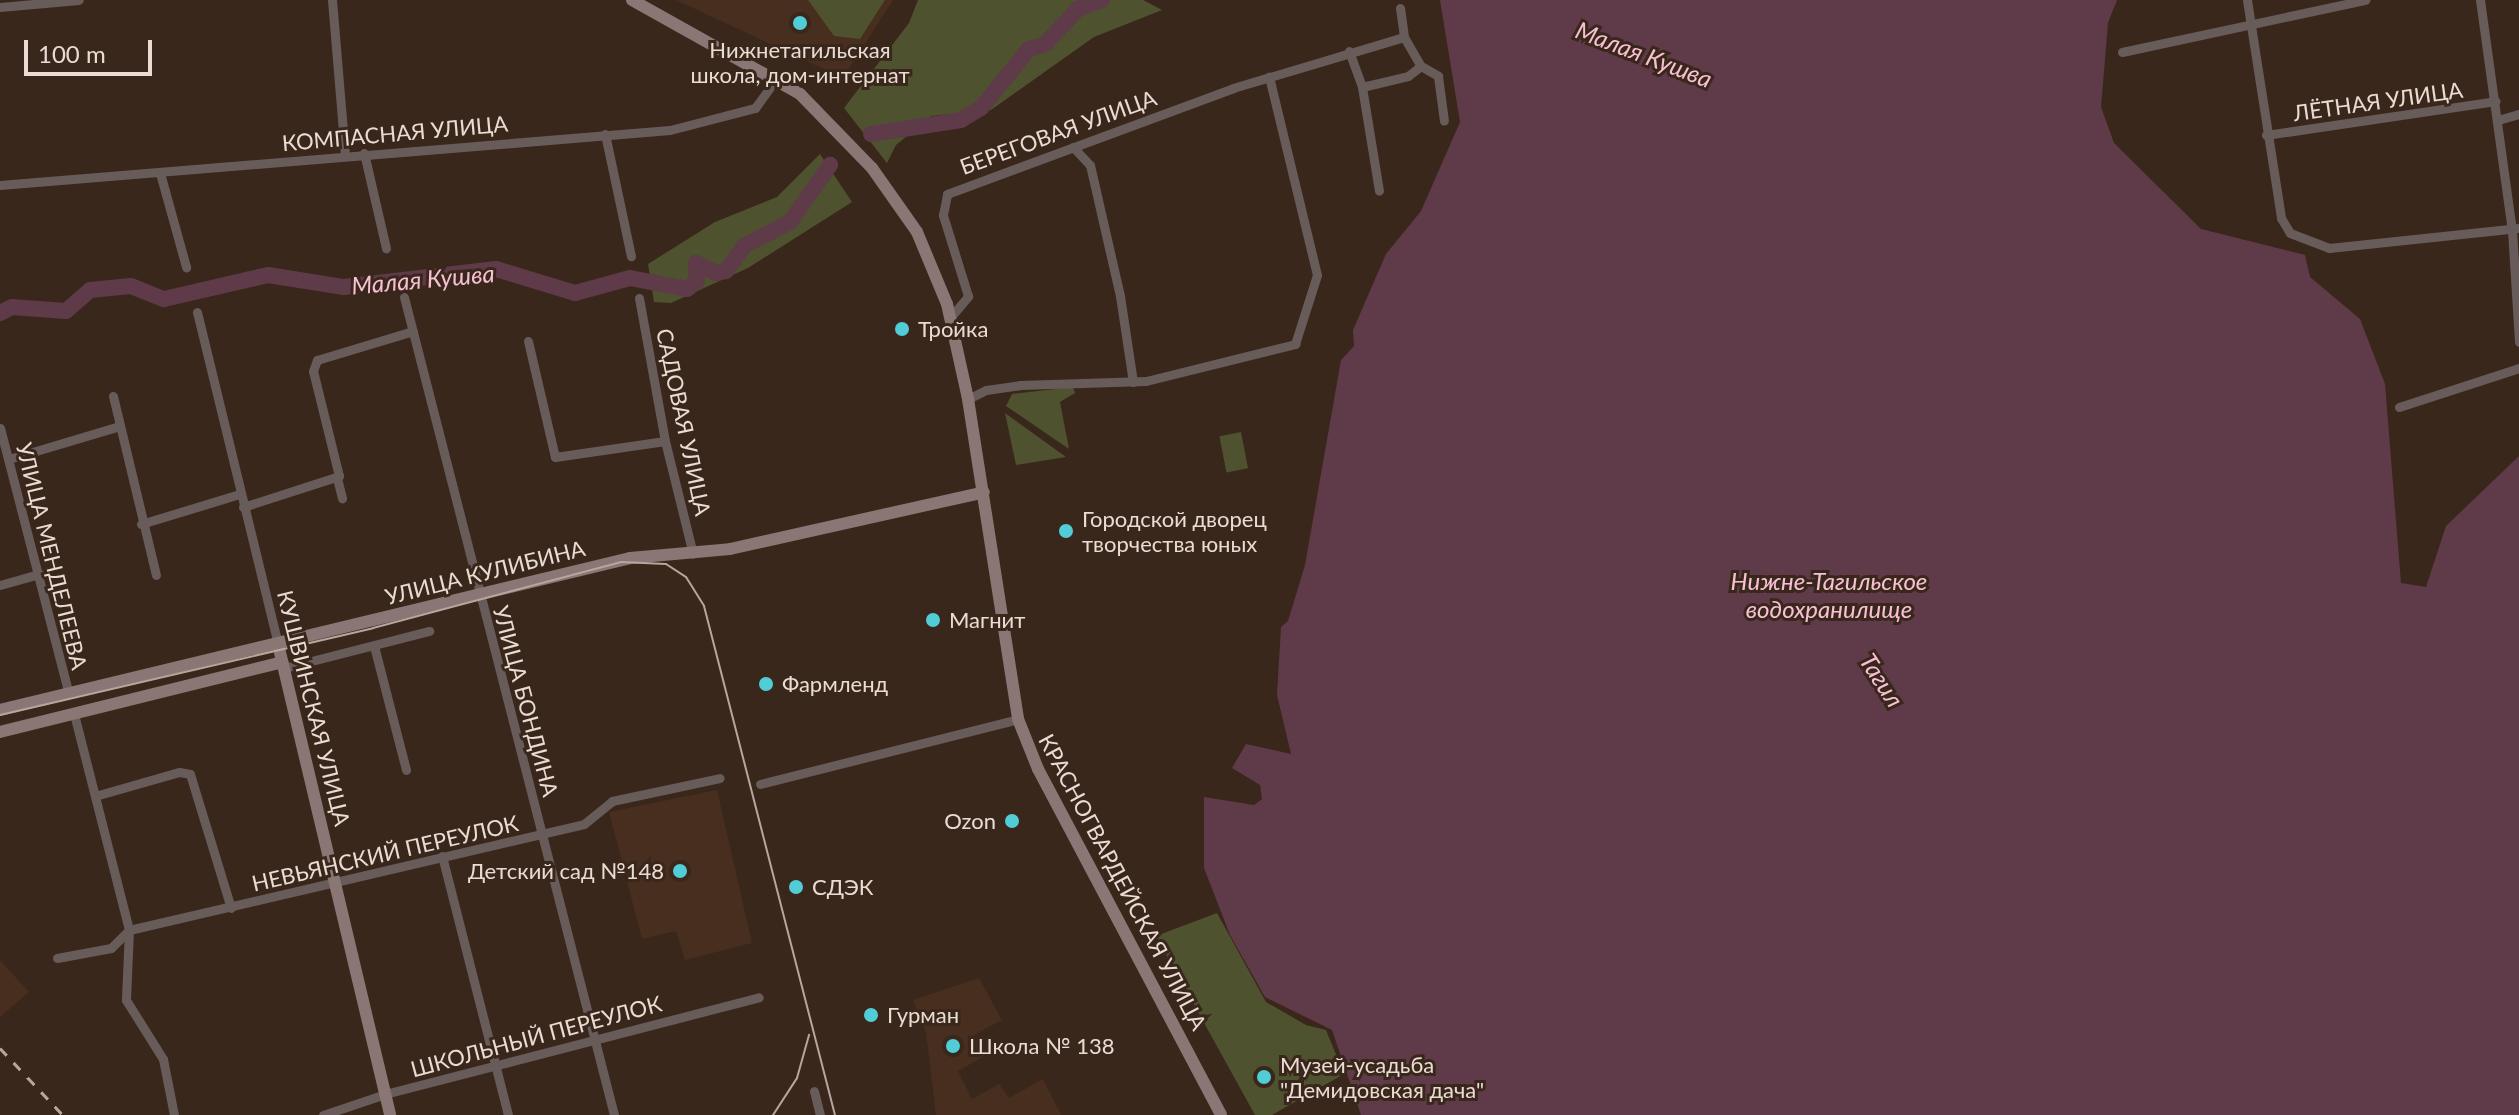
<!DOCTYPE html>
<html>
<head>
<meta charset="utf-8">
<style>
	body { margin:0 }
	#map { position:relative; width:2519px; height:1115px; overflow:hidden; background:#3a271b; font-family:Lato,sans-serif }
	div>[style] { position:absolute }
	.built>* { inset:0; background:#472e1e }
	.green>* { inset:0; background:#4e522f; transform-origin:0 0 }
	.water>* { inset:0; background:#5f3a49 }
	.river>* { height:16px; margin:-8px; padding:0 8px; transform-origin:8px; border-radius:8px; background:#5f3a49 }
	.minor>* { height:9px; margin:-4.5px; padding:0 4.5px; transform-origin:4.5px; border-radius:4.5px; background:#685c5b }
	.secondary>* { height:12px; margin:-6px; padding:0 6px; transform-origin:6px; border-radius:6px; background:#8a7675 }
	.tram>* { height:2px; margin:-1px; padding:0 1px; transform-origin:1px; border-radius:1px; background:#b5a79d }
	.rail>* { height:3px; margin-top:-1.5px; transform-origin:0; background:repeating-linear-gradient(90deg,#b5a79d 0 10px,transparent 0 20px) }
	.dots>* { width:22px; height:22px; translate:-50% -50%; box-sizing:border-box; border:4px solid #3a271b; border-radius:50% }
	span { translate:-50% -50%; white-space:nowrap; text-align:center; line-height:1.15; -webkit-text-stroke:6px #3a271b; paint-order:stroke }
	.poi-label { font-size:22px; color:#e9dcd4 }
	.left { translate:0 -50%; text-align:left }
	.right { translate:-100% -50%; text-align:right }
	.street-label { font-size:22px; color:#e9dcd4 }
	.water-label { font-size:24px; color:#f7c0d5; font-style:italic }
	.scale { position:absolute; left:24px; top:40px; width:128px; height:36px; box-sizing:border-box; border:4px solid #e9dcd4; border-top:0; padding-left:10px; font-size:24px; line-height:28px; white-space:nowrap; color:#e9dcd4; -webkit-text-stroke:6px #3a271b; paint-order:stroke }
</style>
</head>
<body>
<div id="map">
	<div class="built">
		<div style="clip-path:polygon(676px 0,893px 0,843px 78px)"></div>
		<div style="clip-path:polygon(717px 790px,752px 943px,685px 960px,676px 931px,642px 939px,609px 812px)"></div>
		<div style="clip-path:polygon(0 960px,29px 992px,0 1017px)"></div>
		<div style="clip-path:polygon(979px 978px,1002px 1020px,974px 1035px,985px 1056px,958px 1071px,972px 1099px,999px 1084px,1009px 1098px,1043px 1079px,1061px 1115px,936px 1115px,926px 1033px,913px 1000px)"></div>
	</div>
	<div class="green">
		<div style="clip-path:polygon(808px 0,885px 0,860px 39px,834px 36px)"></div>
		<div style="clip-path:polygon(918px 0,1143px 0,1162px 10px,1094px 37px,991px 110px,931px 116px,896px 145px,887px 163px,844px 108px,909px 23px)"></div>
		<div style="clip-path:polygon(820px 154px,852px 202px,748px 268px,671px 303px,654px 302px,648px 264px,715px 222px,777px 197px)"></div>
		<div style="clip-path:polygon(1073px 387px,1075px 393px,1060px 402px,1069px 449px,1006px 406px,1012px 394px)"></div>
		<div style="clip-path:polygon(1005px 413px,1066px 457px,1016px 465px)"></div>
		<div style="left:1241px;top:432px;width:37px;height:22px;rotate:79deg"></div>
		<div style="clip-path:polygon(1217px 913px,1266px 1002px,1306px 1025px,1326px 1030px,1344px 1074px,1272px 1115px,1255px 1115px,1156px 936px)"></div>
	</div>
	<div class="water">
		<div style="clip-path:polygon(1440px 0,2117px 0,2108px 23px,2101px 107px,2114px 143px,2201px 229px,2305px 255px,2310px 277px,2360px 319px,2385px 384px,2401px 583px,2426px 587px,2446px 526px,2519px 456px,2519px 1115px,1361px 1115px,1332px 1030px,1265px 997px,1230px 935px,1204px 868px,1204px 797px,1254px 805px,1262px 799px,1260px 785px,1232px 768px,1246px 744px,1291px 754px,1277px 695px,1281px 627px,1288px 621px,1305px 565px,1341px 360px,1354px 346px,1353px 330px,1386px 254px,1421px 211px,1460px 122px)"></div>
	</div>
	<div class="river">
		<div style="left:871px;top:134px;width:91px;rotate:-8.8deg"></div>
		<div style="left:961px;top:120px;width:23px;rotate:-31deg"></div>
		<div style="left:981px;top:108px;width:76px;rotate:-50.9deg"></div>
		<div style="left:1029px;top:49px;width:17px;rotate:-17deg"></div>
		<div style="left:1045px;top:44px;width:48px;rotate:-46.7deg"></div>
		<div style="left:1078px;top:9px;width:26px;rotate:-21deg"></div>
		<div style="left:0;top:313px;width:13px;rotate:-27deg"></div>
		<div style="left:12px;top:307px;width:54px;rotate:4.2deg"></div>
		<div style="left:66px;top:311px;width:32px;rotate:-41deg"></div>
		<div style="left:90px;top:290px;width:41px;rotate:-5.6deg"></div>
		<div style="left:131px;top:286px;width:35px;rotate:22deg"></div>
		<div style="left:164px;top:299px;width:107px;rotate:-13deg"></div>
		<div style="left:268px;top:275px;width:77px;rotate:9deg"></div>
		<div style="left:344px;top:287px;width:153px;rotate:-6.8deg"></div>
		<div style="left:496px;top:269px;width:83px;rotate:16.9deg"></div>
		<div style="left:575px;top:293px;width:57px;rotate:-15.3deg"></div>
		<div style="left:630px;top:278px;width:58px;rotate:10.9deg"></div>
		<div style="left:687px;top:289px;width:13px;rotate:-39deg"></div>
		<div style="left:697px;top:281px;width:18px;rotate:-93deg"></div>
		<div style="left:696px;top:263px;width:22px;rotate:27deg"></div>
		<div style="left:716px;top:273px;width:10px;rotate:-11deg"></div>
		<div style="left:726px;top:271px;width:31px;rotate:-54deg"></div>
		<div style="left:744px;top:246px;width:52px;rotate:-27.6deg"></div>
		<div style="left:790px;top:222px;width:70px;rotate:-54.9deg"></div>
	</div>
	<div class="minor">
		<div style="left:332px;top:0;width:156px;rotate:85.2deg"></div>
		<div style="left:2247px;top:0;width:221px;rotate:81.1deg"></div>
		<div style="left:2281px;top:218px;width:17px;rotate:59deg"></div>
		<div style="left:2290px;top:233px;width:42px;rotate:21deg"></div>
		<div style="left:2329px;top:248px;width:191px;rotate:-6deg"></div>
		<div style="left:2480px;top:0;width:232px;rotate:82.1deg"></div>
		<div style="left:2512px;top:230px;width:112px;rotate:86.4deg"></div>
		<div style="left:0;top:7px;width:79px;rotate:-5.1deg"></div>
		<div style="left:1400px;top:8px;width:29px;rotate:82deg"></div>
		<div style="left:1404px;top:37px;width:34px;rotate:60deg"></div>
		<div style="left:1349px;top:51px;width:38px;rotate:70deg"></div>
		<div style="left:1362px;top:87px;width:105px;rotate:80.7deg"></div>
		<div style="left:2122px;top:52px;width:249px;rotate:-12.1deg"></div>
		<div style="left:1421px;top:66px;width:20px;rotate:30deg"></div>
		<div style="left:1438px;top:76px;width:45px;rotate:82.4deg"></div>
		<div style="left:1362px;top:87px;width:47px;rotate:-13.4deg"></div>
		<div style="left:1408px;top:76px;width:16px;rotate:-38deg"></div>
		<div style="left:2498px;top:120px;width:22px;rotate:-16deg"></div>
		<div style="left:605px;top:134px;width:125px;rotate:78deg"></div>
		<div style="left:2266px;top:135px;width:232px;rotate:-8.4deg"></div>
		<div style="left:1073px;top:147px;width:25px;rotate:47deg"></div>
		<div style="left:1090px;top:165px;width:134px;rotate:77.1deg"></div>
		<div style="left:1120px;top:296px;width:87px;rotate:81.4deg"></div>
		<div style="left:364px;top:153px;width:98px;rotate:77deg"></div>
		<div style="left:160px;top:173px;width:98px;rotate:74.5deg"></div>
		<div style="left:0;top:185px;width:672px;rotate:-4.69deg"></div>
		<div style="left:670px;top:130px;width:88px;rotate:-14.5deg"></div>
		<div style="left:755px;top:108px;width:36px;rotate:-54deg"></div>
		<div style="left:404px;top:297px;width:845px;rotate:75.6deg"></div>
		<div style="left:639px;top:298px;width:145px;rotate:79.7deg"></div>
		<div style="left:665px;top:441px;width:116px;rotate:76.1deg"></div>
		<div style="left:197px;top:312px;width:342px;rotate:76.3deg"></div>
		<div style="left:949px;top:319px;width:30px;rotate:-50deg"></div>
		<div style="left:968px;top:296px;width:85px;rotate:-107.2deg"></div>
		<div style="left:943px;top:215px;width:21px;rotate:-79deg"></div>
		<div style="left:947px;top:194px;width:305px;rotate:-20.3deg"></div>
		<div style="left:1233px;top:88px;width:178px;rotate:-16.6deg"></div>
		<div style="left:528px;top:341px;width:119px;rotate:76.9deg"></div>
		<div style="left:555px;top:457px;width:111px;rotate:-8.3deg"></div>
		<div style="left:113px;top:396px;width:184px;rotate:76.5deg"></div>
		<div style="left:968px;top:399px;width:20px;rotate:-27deg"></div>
		<div style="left:986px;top:390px;width:34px;rotate:-8deg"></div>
		<div style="left:1020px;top:385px;width:126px;rotate:-1.8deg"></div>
		<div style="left:1146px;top:381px;width:154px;rotate:-13.9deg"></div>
		<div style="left:1295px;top:344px;width:72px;rotate:-72.3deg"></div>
		<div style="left:1317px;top:275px;width:204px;rotate:-103.6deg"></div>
		<div style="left:2399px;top:407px;width:126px;rotate:-18deg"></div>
		<div style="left:0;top:428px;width:275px;rotate:75.5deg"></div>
		<div style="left:9px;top:459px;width:116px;rotate:-16.6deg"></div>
		<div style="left:337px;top:478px;width:21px;rotate:76deg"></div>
		<div style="left:243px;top:507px;width:101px;rotate:-17.9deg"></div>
		<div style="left:339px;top:476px;width:108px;rotate:-103.9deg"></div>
		<div style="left:313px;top:371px;width:12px;rotate:-70deg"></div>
		<div style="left:317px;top:360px;width:100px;rotate:-16.8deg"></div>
		<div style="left:141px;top:524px;width:103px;rotate:-16.9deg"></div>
		<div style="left:0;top:585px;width:41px;rotate:-15.8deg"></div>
		<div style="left:374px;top:646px;width:128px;rotate:75.5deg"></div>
		<div style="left:284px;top:668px;width:150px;rotate:-14.3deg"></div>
		<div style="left:74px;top:714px;width:223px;rotate:75.7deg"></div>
		<div style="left:129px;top:930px;width:70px;rotate:92.5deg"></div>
		<div style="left:126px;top:1000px;width:70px;rotate:57.9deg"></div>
		<div style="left:163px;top:1059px;width:57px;rotate:78.9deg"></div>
		<div style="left:760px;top:784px;width:266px;rotate:-14.1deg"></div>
		<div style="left:95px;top:796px;width:87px;rotate:-15.9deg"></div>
		<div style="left:179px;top:772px;width:11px;rotate:10deg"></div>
		<div style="left:190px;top:774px;width:140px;rotate:73deg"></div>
		<div style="left:442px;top:856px;width:267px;rotate:75.7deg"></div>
		<div style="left:57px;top:958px;width:55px;rotate:-10.5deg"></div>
		<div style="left:111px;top:948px;width:25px;rotate:-45deg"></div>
		<div style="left:129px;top:930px;width:467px;rotate:-13.1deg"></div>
		<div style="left:584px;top:824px;width:36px;rotate:-39deg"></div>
		<div style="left:612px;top:801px;width:110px;rotate:-12deg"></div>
		<div style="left:814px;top:1091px;width:25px;rotate:76deg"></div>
		<div style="left:323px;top:1115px;width:65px;rotate:-18.7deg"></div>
		<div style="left:385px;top:1094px;width:386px;rotate:-14.5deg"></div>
	</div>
	<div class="secondary">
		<div style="left:632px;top:0;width:193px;rotate:29.2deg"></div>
		<div style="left:800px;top:94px;width:103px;rotate:45.8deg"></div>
		<div style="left:872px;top:168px;width:78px;rotate:54.9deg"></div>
		<div style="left:917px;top:232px;width:78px;rotate:67.4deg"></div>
		<div style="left:947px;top:304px;width:97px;rotate:77.5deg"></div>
		<div style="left:968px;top:399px;width:324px;rotate:81.1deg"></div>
		<div style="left:1018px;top:719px;width:54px;rotate:68.2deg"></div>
		<div style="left:1038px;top:769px;width:391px;rotate:62.1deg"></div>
		<div style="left:278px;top:644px;width:484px;rotate:76.6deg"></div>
		<div style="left:0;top:710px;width:648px;rotate:-13.56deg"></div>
		<div style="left:630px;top:558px;width:100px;rotate:-5.1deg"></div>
		<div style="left:730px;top:549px;width:260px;rotate:-12.6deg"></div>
		<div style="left:0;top:732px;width:291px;rotate:-13.9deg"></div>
	</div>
	<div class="tram">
		<div style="left:0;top:715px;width:383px;rotate:-13.1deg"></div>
		<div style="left:373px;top:628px;width:257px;rotate:-14.9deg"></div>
		<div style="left:621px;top:562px;width:45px;rotate:2.5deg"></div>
		<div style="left:666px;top:564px;width:24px;rotate:33deg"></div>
		<div style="left:686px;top:577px;width:34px;rotate:58deg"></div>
		<div style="left:704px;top:606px;width:526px;rotate:75.57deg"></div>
		<div style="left:773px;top:1115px;width:44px;rotate:-57deg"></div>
		<div style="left:797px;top:1078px;width:45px;rotate:-74.4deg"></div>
	</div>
	<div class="rail">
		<div style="left:0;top:1048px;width:92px;rotate:46.8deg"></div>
	</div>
	<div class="dots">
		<div style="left:800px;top:23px;background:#52ccd6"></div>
		<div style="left:902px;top:329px;background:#52ccd6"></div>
		<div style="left:1066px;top:531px;background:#52ccd6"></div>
		<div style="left:933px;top:620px;background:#52ccd6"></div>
		<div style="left:766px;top:684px;background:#52ccd6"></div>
		<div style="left:1012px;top:821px;background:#52ccd6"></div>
		<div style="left:680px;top:871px;background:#52ccd6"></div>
		<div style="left:796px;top:887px;background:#52ccd6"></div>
		<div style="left:871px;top:1015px;background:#52ccd6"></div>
		<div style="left:953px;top:1046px;background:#52ccd6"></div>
		<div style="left:1264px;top:1077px;background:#52ccd6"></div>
	</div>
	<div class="poi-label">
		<span style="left:800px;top:62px">Нижнетагильская<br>школа, дом-интернат</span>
		<span class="left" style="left:918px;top:329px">Тройка</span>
		<span class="left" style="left:1082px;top:531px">Городской дворец<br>творчества юных</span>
		<span class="left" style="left:949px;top:620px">Магнит</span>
		<span class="left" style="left:782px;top:684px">Фармленд</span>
		<span class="right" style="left:996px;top:821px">Ozon</span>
		<span class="right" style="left:664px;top:871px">Детский сад №148</span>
		<span class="left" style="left:812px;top:887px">СДЭК</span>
		<span class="left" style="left:887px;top:1015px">Гурман</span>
		<span class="left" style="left:969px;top:1046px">Школа № 138</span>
		<span class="left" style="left:1280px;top:1077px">Музей-усадьба<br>"Демидовская дача"</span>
	</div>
	<div class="street-label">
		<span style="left:2378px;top:101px;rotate:-8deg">ЛЁТНАЯ УЛИЦА</span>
		<span style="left:1058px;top:132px;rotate:-20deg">БЕРЕГОВАЯ УЛИЦА</span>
		<span style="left:395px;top:133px;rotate:-5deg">КОМПАСНАЯ УЛИЦА</span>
		<span style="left:684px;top:422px;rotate:78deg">САДОВАЯ УЛИЦА</span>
		<span style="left:52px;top:556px;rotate:76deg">УЛИЦА МЕНДЕЛЕЕВА</span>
		<span style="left:485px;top:572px;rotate:-14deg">УЛИЦА КУЛИБИНА</span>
		<span style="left:526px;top:701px;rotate:75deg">УЛИЦА БОНДИНА</span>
		<span style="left:314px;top:708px;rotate:76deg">КУШВИНСКАЯ УЛИЦА</span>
		<span style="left:385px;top:853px;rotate:-13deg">НЕВЬЯНСКИЙ ПЕРЕУЛОК</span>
		<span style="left:1123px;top:882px;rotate:62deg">КРАСНОГВАРДЕЙСКАЯ УЛИЦА</span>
		<span style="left:536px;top:1036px;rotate:-15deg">ШКОЛЬНЫЙ ПЕРЕУЛОК</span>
	</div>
	<div class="water-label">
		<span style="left:1644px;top:54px;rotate:21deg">Малая Кушва</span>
		<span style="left:423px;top:279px;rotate:-5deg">Малая Кушва</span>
		<span style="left:1829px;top:595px">Нижне-Тагильское<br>водохранилище</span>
		<span style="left:1882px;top:680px;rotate:57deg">Тагил</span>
	</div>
	<div class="scale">100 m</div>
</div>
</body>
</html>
